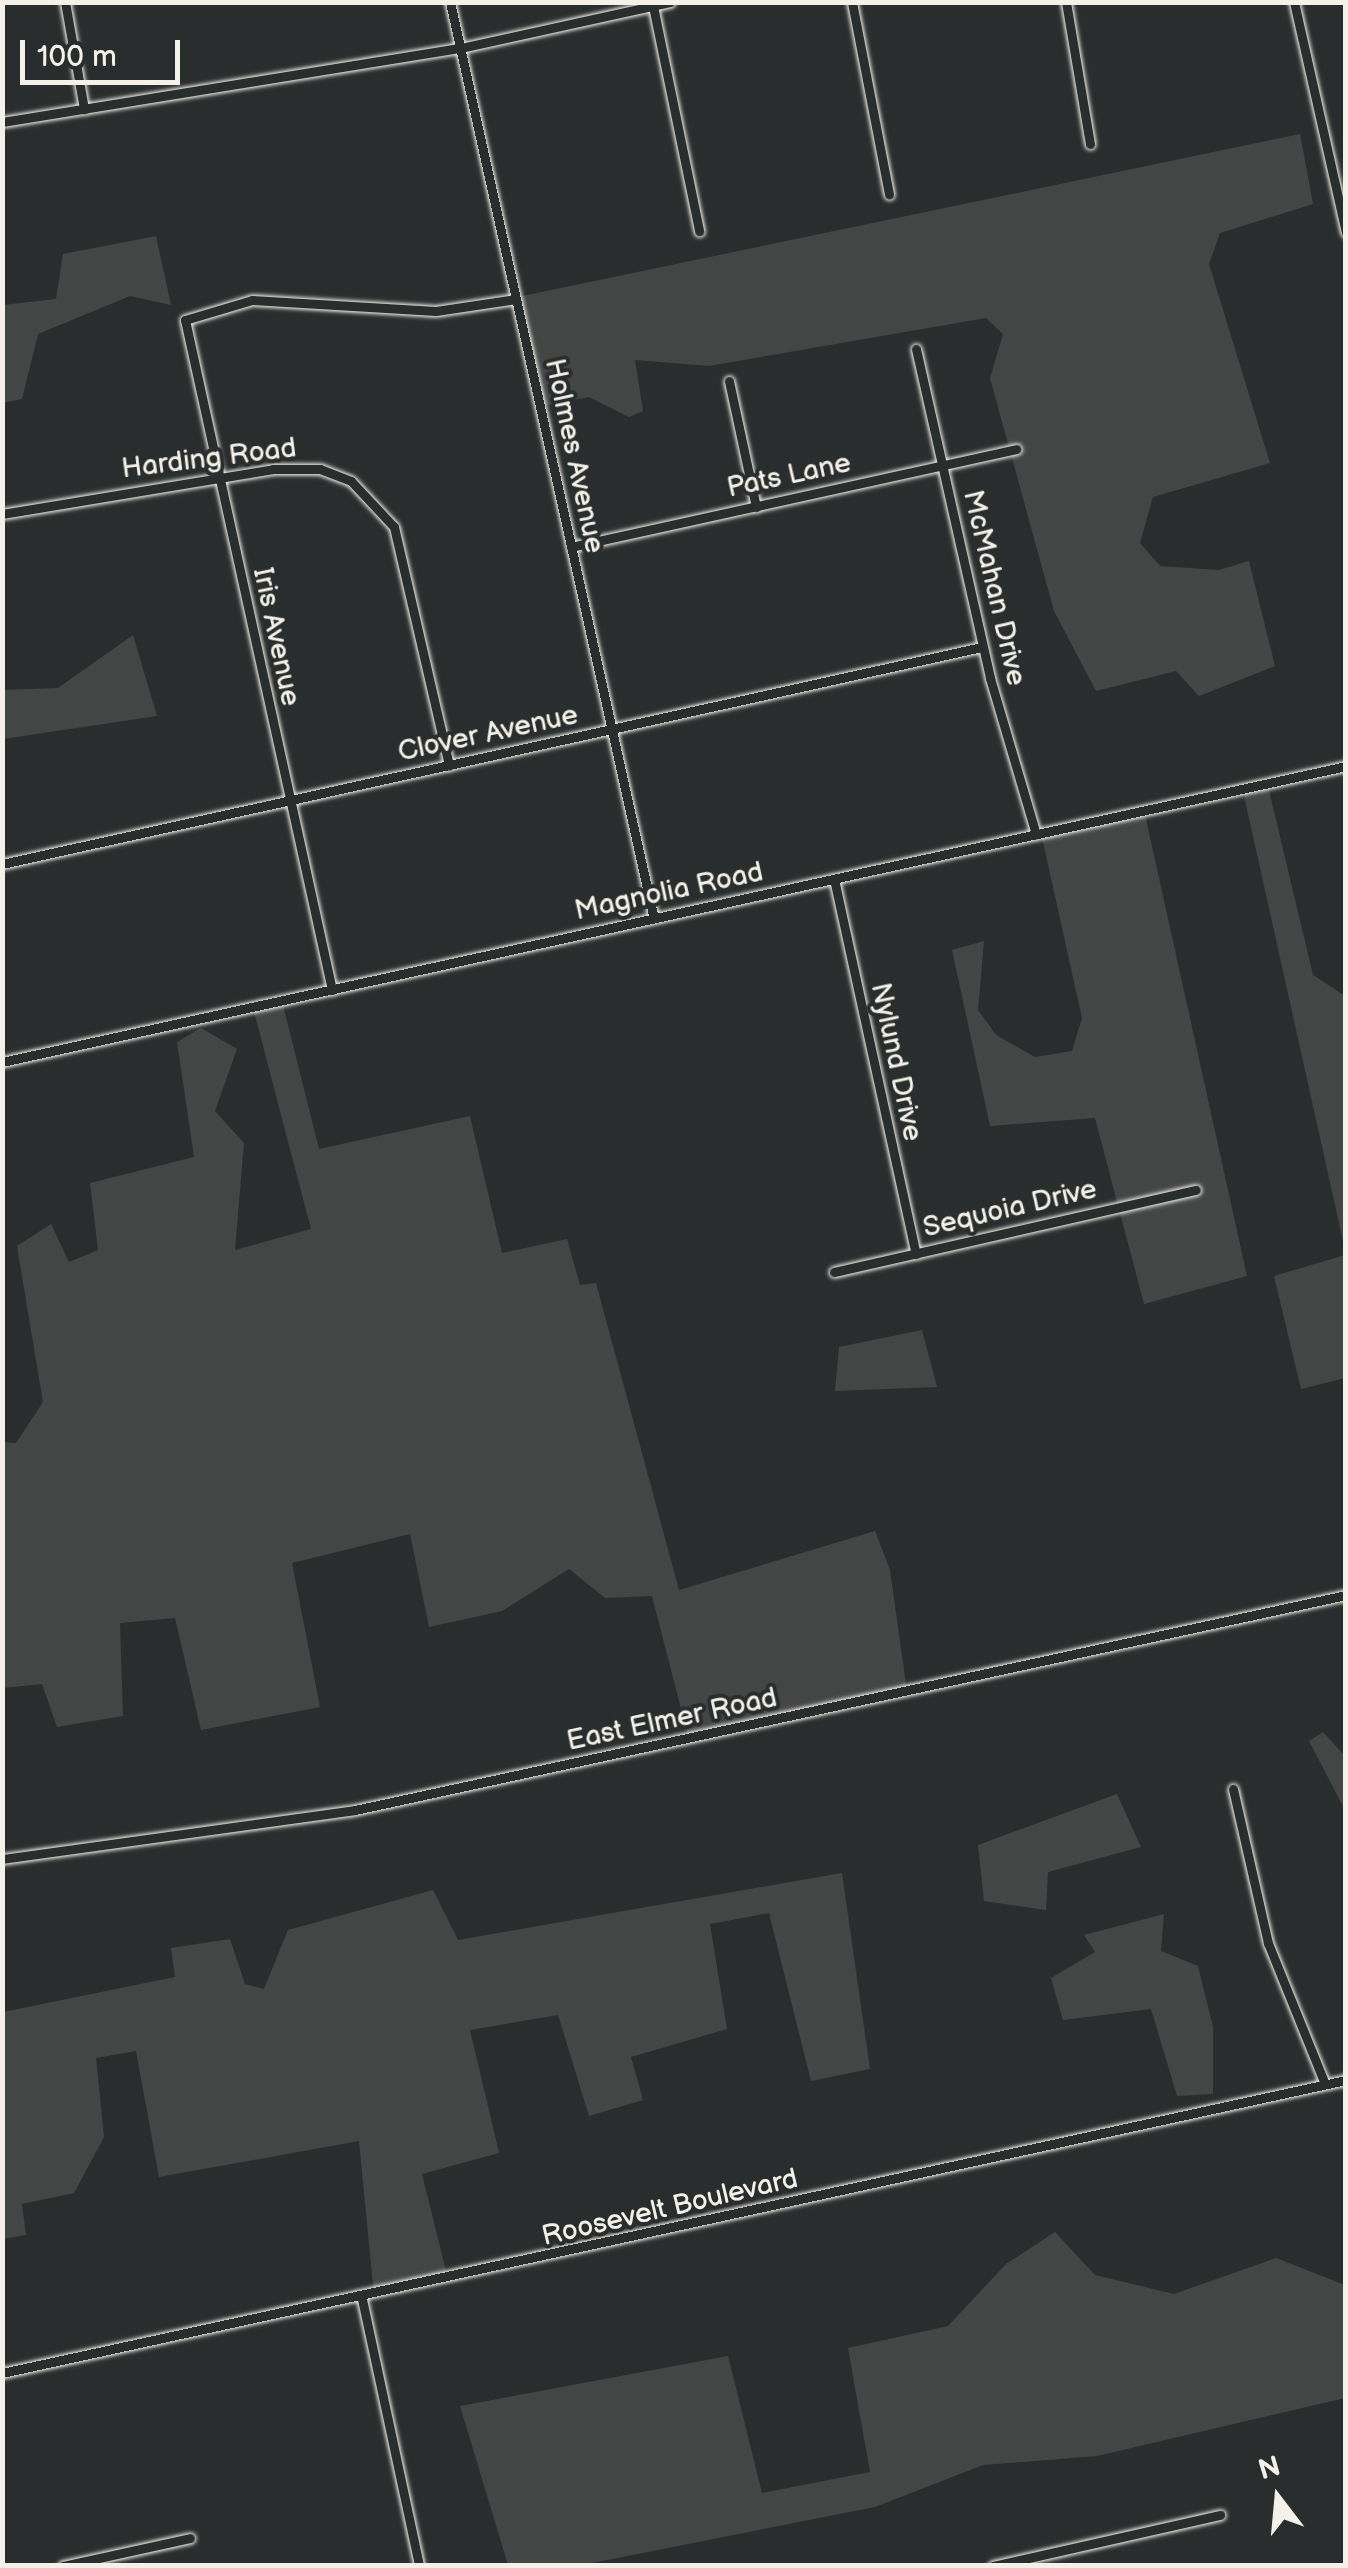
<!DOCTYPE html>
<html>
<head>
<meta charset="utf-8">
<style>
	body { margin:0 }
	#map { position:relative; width:1348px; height:2568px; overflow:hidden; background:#2a2d2e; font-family:"Balsamiq Sans",sans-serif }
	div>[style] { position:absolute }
	.green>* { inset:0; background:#444645 }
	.roads { filter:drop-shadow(0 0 2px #f4f1e8) drop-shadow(0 0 2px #f4f1e8) }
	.minor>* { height:9px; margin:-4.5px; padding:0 4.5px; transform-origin:4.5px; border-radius:4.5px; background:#2a2d2e }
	span { translate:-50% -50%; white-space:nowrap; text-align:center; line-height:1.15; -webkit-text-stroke:8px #2a2d2e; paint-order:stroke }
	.street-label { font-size:28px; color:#f4f1e8 }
	.frame { position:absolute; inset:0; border:5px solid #f4f1e8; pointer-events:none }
	.north { position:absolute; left:1228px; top:2448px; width:100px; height:100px; -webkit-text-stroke:8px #2a2d2e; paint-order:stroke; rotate:344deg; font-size:28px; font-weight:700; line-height:40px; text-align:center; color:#f4f1e8 }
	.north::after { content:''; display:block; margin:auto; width:35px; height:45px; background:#f4f1e8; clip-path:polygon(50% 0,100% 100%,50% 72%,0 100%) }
	.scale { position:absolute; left:20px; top:40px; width:160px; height:45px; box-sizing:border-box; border:5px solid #f4f1e8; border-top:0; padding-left:12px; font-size:30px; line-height:35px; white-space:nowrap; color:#f4f1e8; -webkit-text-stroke:8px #2a2d2e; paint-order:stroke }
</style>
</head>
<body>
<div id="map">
	<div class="green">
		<div style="clip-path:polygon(1300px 134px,1313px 204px,1220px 233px,1209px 264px,1270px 463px,1153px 497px,1140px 543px,1160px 566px,1219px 570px,1249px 561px,1275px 666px,1199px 696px,1176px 671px,1096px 691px,1054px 611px,990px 378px,1003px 334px,986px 318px,709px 366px,635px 360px,643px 411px,629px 417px,589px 397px,537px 407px,513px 298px)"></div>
		<div style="clip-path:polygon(156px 236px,171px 305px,130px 296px,38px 334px,22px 399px,3px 403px,3px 305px,56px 299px,63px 254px)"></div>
		<div style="clip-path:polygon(133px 635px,157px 716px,3px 739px,3px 690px,58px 688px)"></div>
		<div style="clip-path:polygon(1267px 782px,1313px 975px,1345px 996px,1345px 1250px,1242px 787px)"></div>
		<div style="clip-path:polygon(1144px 810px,1247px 1276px,1144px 1304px,1095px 1118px,990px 1126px,952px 950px,984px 941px,978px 1010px,996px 1035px,1035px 1057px,1072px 1051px,1082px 1018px,1041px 833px)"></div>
		<div style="clip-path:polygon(282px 1001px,319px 1149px,470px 1116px,502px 1253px,567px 1239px,580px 1285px,596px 1283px,679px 1590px,875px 1531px,890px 1570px,907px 1691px,689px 1740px,652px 1596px,605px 1598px,569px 1569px,502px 1611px,429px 1627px,410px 1534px,292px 1563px,320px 1707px,201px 1730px,175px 1618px,120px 1623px,123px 1716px,57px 1727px,42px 1684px,3px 1688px,2px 1442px,16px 1443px,43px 1402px,17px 1246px,51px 1224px,69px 1262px,98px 1250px,90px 1183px,194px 1157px,177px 1042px,201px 1028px,237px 1049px,215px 1111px,244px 1143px,235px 1250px,311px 1229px,253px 1008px)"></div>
		<div style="clip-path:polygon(1345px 1255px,1345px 1378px,1301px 1389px,1274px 1276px)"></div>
		<div style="clip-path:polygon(922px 1330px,937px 1387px,835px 1391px,839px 1347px)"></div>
		<div style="clip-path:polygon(1323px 1732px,1345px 1756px,1345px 1810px,1309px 1741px)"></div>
		<div style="clip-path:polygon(1117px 1794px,1141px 1847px,1048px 1872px,1046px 1910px,984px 1901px,978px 1845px)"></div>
		<div style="clip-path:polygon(842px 1873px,870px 2069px,811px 2081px,769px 1913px,710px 1924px,727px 2029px,631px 2057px,643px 2100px,589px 2116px,558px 2015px,470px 2030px,499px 2153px,422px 2174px,448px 2279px,374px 2295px,359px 2141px,159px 2177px,136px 2051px,96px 2058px,104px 2137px,74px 2193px,22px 2204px,26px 2235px,3px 2239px,3px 2012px,175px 1977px,171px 1948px,230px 1939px,245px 1984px,264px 1989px,288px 1930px,433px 1890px,458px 1940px)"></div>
		<div style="clip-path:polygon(1164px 1914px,1161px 1951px,1198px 1966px,1213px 2027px,1213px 2094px,1177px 2096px,1151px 2009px,1063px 2020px,1051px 1978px,1095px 1952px,1084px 1935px)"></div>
		<div style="clip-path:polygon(1055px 2232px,1095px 2275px,1174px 2294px,1276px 2258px,1345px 2285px,1345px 2398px,1097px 2456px,983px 2465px,875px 2507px,582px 2565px,508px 2565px,460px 2406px,728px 2356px,762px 2493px,870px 2472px,848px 2348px,948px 2326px,1006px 2264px)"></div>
	</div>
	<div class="roads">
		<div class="minor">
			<div style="left:65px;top:2px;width:109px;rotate:79.9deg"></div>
			<div style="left:450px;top:2px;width:939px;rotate:77.46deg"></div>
			<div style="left:852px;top:2px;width:196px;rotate:79.1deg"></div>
			<div style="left:1066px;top:2px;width:144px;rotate:80.4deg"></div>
			<div style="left:1294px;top:2px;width:236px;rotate:77.3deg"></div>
			<div style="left:653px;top:6px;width:230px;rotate:78.4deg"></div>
			<div style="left:2px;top:122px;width:465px;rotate:-9.2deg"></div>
			<div style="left:461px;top:48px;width:214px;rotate:-12.4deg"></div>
			<div style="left:916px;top:349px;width:337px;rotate:77.3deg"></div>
			<div style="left:990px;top:678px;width:163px;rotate:73.6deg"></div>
			<div style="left:729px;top:381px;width:129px;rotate:77.9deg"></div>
			<div style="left:2px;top:514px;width:275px;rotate:-9.4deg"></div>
			<div style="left:273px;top:469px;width:47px"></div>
			<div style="left:320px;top:469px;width:33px;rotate:21deg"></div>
			<div style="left:351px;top:481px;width:63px;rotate:46.9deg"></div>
			<div style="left:394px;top:527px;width:245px;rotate:77deg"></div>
			<div style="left:571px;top:547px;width:456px;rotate:-12.4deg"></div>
			<div style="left:2px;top:864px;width:1004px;rotate:-12.49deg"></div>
			<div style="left:834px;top:879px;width:384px;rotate:77.7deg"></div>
			<div style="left:332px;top:990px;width:686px;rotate:-102.37deg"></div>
			<div style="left:185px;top:320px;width:70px;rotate:-16.6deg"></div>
			<div style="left:252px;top:300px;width:184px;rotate:3.4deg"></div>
			<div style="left:436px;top:311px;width:81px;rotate:-8.5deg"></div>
			<div style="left:2px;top:1062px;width:1376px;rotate:-12.42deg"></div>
			<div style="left:834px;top:1272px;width:371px;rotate:-12.8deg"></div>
			<div style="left:1233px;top:1789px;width:158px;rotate:77.2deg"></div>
			<div style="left:1268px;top:1943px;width:152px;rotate:68deg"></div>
			<div style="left:2px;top:1859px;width:356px;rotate:-7.9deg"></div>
			<div style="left:355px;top:1810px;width:1014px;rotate:-12.24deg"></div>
			<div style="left:362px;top:2299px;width:273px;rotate:77.9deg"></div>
			<div style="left:2px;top:2373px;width:1376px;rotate:-12.3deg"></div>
			<div style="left:63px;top:2566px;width:130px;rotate:-12.4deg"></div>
			<div style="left:993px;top:2566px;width:233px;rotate:-12.7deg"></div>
		</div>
	</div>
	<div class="street-label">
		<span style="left:574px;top:456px;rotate:78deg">Holmes Avenue</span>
		<span style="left:209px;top:459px;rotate:-7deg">Harding Road</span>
		<span style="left:789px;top:476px;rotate:-12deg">Pats Lane</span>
		<span style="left:994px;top:588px;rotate:77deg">McMahan Drive</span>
		<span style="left:276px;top:637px;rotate:78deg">Iris Avenue</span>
		<span style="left:488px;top:734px;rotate:-12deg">Clover Avenue</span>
		<span style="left:669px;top:892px;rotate:-12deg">Magnolia Road</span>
		<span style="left:896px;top:1062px;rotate:78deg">Nylund Drive</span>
		<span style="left:1010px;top:1209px;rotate:-13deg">Sequoia Drive</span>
		<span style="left:672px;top:1720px;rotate:-12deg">East Elmer Road</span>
		<span style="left:670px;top:2208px;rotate:-13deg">Roosevelt Boulevard</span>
	</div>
	<div class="frame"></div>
	<div class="north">N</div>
	<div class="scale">100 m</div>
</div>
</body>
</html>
